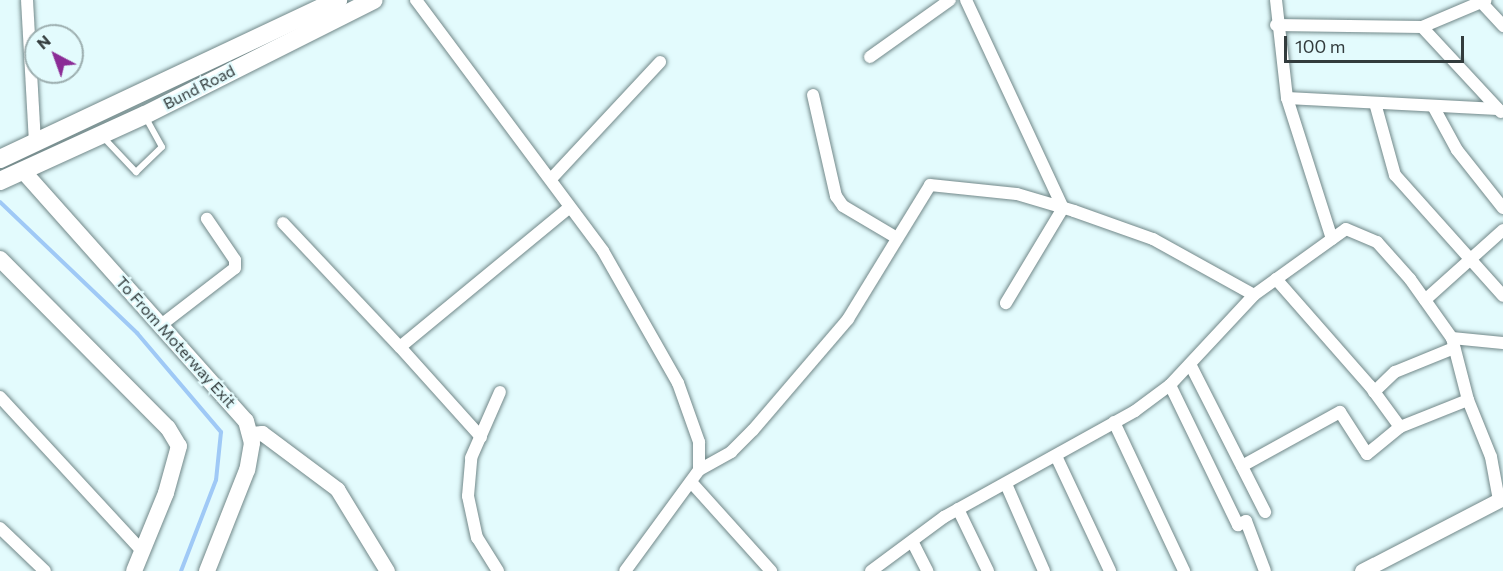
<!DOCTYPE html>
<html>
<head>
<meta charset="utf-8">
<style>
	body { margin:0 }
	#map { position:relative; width:1503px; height:571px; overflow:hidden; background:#e3fbfd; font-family:Commissioner,sans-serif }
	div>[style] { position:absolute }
	.stream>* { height:4px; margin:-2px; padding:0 2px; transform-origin:2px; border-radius:2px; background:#9fc9f6 }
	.roads { filter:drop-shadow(0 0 2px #728889) drop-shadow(0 0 2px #728889) }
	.service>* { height:6px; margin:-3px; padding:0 3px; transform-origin:3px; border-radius:3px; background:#fff }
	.minor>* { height:12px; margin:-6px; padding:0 6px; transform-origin:6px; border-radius:6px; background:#fff }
	.tertiary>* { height:15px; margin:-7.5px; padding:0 7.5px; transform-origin:7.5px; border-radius:7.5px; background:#fff }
	.secondary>* { height:16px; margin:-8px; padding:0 8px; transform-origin:8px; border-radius:8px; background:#fff }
	.primary>* { height:18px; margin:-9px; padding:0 9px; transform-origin:9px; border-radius:9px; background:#fff }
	span { translate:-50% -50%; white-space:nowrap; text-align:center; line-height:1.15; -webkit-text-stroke:4.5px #e3fbfd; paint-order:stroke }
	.street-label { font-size:16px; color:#333c3d }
	.north { position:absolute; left:24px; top:24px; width:60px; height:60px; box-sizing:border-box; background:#e3fbfd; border:2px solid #9dafb0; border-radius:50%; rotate:319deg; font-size:16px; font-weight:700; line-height:24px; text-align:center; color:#333c3d }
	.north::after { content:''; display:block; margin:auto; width:21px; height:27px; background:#8b2c96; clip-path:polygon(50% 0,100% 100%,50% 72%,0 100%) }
	.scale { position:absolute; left:1284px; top:36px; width:180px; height:27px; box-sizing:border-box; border:3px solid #333c3d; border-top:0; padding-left:8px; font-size:18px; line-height:21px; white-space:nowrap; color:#333c3d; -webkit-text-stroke:4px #e3fbfd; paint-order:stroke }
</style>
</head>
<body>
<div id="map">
	<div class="stream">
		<div style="left:0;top:202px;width:190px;rotate:43.7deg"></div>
		<div style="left:137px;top:333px;width:130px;rotate:49.7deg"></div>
		<div style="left:221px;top:432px;width:48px;rotate:95.9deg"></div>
		<div style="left:216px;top:480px;width:97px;rotate:111deg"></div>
	</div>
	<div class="roads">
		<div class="service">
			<div style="left:104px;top:138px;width:47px;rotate:46.7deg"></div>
			<div style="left:136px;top:172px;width:36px;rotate:-44deg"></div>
			<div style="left:162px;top:147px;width:33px;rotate:-119deg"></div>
		</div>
		<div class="minor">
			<div style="left:27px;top:0;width:144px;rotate:86.8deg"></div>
			<div style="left:416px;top:0;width:313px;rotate:53.3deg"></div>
			<div style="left:603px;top:251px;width:152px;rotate:60.4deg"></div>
			<div style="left:678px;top:383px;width:63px;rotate:70.4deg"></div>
			<div style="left:699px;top:442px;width:28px;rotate:90deg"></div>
			<div style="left:699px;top:470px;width:125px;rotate:126.2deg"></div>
			<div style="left:966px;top:0;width:230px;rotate:65deg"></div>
			<div style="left:1063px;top:208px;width:111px;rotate:121deg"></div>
			<div style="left:1276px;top:0;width:99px;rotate:83.6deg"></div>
			<div style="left:1287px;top:98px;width:148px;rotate:72.3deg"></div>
			<div style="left:1481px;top:2px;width:33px;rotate:47deg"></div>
			<div style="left:1276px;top:25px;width:146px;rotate:0.8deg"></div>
			<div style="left:1422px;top:27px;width:69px;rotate:-22.9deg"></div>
			<div style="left:1422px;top:27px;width:116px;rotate:47.1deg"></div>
			<div style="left:870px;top:57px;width:98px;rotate:-35.5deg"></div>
			<div style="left:813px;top:95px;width:104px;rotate:77.2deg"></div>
			<div style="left:836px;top:196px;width:12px;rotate:55deg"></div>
			<div style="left:843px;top:206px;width:63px;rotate:30.7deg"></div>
			<div style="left:1287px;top:98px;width:211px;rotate:3deg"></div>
			<div style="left:1375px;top:103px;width:75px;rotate:74.5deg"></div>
			<div style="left:1395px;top:175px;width:162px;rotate:48.2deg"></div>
			<div style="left:1433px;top:106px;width:50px;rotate:61.4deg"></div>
			<div style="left:1457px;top:150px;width:74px;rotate:51.6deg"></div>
			<div style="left:551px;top:179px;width:160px;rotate:-47deg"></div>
			<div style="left:283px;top:223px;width:170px;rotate:46.7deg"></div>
			<div style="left:1276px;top:279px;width:142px;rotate:48.7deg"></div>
			<div style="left:1370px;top:386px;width:51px;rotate:53.8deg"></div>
			<div style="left:1425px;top:300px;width:105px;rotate:-41.9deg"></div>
			<div style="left:161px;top:325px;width:93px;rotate:-37.6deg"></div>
			<div style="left:235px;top:268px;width:8px;rotate:-90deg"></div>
			<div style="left:235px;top:260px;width:50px;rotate:-124.3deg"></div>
			<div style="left:1452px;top:338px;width:64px;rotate:75.5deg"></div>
			<div style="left:1468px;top:400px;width:61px;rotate:68deg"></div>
			<div style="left:1491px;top:457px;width:44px;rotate:79.5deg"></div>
			<div style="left:1190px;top:364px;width:166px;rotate:63.1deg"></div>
			<div style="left:1170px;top:385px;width:156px;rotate:64.1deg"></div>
			<div style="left:1238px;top:525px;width:9px;rotate:-27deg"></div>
			<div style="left:1246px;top:521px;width:53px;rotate:69.2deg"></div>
			<div style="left:1374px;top:392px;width:29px;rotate:-44deg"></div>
			<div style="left:1395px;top:372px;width:64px;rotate:-22.1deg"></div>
			<div style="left:0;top:397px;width:209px;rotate:47.3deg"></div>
			<div style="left:1114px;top:422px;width:165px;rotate:64.8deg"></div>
			<div style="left:481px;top:437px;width:121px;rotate:-132deg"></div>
			<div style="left:400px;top:347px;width:220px;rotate:-39.5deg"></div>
			<div style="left:1056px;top:456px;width:127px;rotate:64.8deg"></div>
			<div style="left:1242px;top:466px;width:112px;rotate:-28.9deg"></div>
			<div style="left:1340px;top:412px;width:50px;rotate:57.3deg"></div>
			<div style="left:1367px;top:454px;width:43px;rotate:-39.3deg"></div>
			<div style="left:1400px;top:427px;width:73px;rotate:-21.7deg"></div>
			<div style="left:699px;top:470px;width:37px;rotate:-29deg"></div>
			<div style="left:731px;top:452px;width:31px;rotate:-45deg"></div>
			<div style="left:753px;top:430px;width:146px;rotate:-49.4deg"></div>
			<div style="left:848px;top:319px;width:157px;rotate:-58.5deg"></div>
			<div style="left:930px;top:185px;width:87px;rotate:5.9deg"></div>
			<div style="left:1017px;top:194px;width:59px;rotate:16.6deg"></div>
			<div style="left:1074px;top:211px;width:84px;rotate:19.5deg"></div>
			<div style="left:1153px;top:239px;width:115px;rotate:29deg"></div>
			<div style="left:691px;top:482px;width:120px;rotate:48deg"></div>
			<div style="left:1006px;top:484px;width:95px;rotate:66.4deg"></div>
			<div style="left:958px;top:509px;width:69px;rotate:64.2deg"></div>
			<div style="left:0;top:528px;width:62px;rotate:43.7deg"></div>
			<div style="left:912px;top:541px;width:34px;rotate:63deg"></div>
			<div style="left:498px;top:571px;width:39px;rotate:-122deg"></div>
			<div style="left:477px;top:538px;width:43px;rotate:-102.1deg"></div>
			<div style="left:468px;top:496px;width:38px;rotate:-85deg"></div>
			<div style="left:471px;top:458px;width:72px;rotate:-66.3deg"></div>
			<div style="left:871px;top:571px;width:91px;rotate:-36.5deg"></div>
			<div style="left:944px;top:517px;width:218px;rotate:-29deg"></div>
			<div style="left:1135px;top:411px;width:44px;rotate:-36.6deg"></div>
			<div style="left:1170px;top:385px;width:123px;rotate:-47deg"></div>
			<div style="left:1254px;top:295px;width:113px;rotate:-35.7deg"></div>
			<div style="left:1346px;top:229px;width:34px;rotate:23deg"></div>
			<div style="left:1377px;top:242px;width:50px;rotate:48.3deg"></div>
			<div style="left:1410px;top:279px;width:72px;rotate:54.6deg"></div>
			<div style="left:1452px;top:338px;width:51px;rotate:5.6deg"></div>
		</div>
		<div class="tertiary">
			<div style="left:251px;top:434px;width:11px;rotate:-5deg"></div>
			<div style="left:262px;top:433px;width:94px;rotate:36.7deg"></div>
			<div style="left:337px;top:489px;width:96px;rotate:58.6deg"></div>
			<div style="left:1362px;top:571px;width:159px;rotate:-27.4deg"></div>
		</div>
		<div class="secondary">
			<div style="left:23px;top:171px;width:335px;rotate:48.3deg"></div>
			<div style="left:246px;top:421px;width:23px;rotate:75deg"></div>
			<div style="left:252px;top:443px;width:27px;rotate:100deg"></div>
			<div style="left:247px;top:470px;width:109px;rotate:111.6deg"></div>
			<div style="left:0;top:259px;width:238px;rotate:45.2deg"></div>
			<div style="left:168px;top:428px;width:21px;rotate:59deg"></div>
			<div style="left:179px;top:446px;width:49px;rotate:105.5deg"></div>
			<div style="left:166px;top:493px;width:84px;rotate:112.3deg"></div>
		</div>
		<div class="primary">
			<div style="left:0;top:159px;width:374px;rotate:-25.2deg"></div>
			<div style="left:0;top:181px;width:159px;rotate:-24.5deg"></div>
			<div style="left:145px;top:115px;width:256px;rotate:-26.7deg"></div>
		</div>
	</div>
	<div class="street-label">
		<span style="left:199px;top:87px;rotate:-27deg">Bund Road</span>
		<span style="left:176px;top:342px;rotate:48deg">To From Moterway Exit</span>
	</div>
	<div class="north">N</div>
	<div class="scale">100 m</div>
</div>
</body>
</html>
